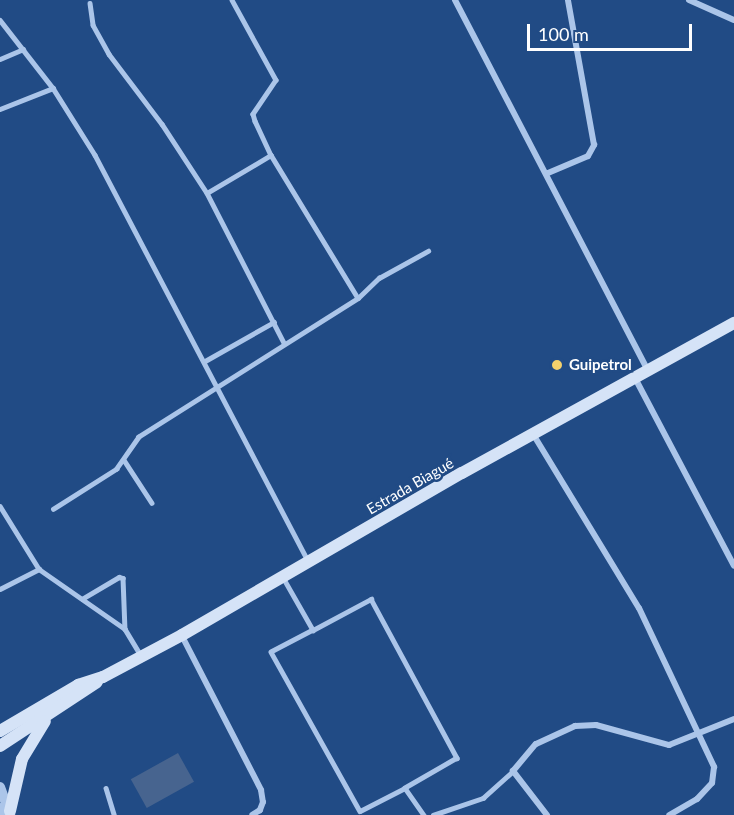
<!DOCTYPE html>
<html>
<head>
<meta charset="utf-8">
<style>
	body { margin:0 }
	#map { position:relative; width:734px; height:815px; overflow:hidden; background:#214b85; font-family:Lato,sans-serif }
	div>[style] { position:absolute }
	.water>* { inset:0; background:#47648f; transform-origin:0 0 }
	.service>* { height:4.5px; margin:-2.25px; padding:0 2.25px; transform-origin:2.25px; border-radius:2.25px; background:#abc5e9 }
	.minor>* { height:6px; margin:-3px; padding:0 3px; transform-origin:3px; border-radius:3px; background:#abc5e9 }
	.tertiary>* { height:10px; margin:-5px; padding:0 5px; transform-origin:5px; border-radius:5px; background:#abc5e9 }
	.secondary>* { height:12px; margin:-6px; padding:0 6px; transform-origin:6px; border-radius:6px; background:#d5e3f7 }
	.dots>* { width:16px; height:16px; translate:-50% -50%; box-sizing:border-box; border:3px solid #214b85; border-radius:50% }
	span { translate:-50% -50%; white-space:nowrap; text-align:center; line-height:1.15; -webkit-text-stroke:5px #214b85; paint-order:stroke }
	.poi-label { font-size:15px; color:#fff; font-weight:700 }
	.left { translate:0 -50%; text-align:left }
	.street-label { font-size:15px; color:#fff }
	.scale { position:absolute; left:527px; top:24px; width:165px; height:27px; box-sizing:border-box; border:3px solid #fff; border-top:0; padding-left:8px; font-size:18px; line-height:21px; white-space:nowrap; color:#fff; -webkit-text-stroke:4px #214b85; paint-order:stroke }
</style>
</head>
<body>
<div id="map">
	<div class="water">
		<div style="left:178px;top:753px;width:33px;height:54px;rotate:61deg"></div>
	</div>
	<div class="service">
		<div style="left:232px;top:0;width:91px;rotate:61.2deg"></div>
		<div style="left:276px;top:80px;width:41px;rotate:124.1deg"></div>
		<div style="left:253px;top:114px;width:7px;rotate:74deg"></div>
		<div style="left:255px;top:121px;width:38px;rotate:65deg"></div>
		<div style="left:271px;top:155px;width:167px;rotate:58.7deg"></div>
		<div style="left:90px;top:3px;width:22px;rotate:82deg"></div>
		<div style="left:93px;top:25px;width:33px;rotate:61deg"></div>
		<div style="left:109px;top:54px;width:88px;rotate:52.9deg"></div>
		<div style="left:162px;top:124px;width:82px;rotate:56.9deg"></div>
		<div style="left:207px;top:193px;width:169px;rotate:62.8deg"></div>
		<div style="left:0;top:20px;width:86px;rotate:52.1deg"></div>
		<div style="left:53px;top:88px;width:79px;rotate:57.9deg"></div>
		<div style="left:95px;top:155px;width:458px;rotate:62.3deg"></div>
		<div style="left:0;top:59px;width:25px;rotate:-23deg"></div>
		<div style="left:0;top:109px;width:57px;rotate:-21.6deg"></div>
		<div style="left:207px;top:193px;width:74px;rotate:-30.7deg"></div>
		<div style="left:205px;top:361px;width:79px;rotate:-29.5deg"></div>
		<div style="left:124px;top:460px;width:51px;rotate:56.9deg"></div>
		<div style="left:0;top:506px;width:74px;rotate:58.2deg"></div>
		<div style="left:53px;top:509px;width:75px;rotate:-32.4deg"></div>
		<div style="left:116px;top:469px;width:39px;rotate:-55deg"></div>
		<div style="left:138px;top:437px;width:260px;rotate:-32.3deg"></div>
		<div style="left:358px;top:298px;width:29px;rotate:-44deg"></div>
		<div style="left:379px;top:278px;width:56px;rotate:-28.9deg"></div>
		<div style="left:284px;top:579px;width:59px;rotate:60.4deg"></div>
		<div style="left:313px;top:630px;width:66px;rotate:-28.1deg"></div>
		<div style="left:371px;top:599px;width:181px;rotate:61.6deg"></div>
		<div style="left:457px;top:758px;width:60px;rotate:150deg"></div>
		<div style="left:0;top:589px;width:44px;rotate:-27.1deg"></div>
		<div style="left:39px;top:569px;width:105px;rotate:34.9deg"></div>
		<div style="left:125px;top:629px;width:31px;rotate:59deg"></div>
		<div style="left:82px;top:599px;width:43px;rotate:-30.7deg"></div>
		<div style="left:119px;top:577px;width:4px;rotate:14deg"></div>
		<div style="left:123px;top:578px;width:51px;rotate:87.8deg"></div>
		<div style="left:313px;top:630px;width:47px;rotate:152.4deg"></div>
		<div style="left:271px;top:652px;width:182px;rotate:60.8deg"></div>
		<div style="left:360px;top:811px;width:51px;rotate:-27.1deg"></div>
		<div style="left:405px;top:788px;width:33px;rotate:55deg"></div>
		<div style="left:106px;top:788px;width:28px;rotate:73deg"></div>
		<div style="left:433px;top:815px;width:53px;rotate:-18.8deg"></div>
		<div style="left:483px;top:798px;width:40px;rotate:-42deg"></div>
	</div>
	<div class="minor">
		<div style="left:455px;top:0;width:416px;rotate:62.5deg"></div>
		<div style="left:689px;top:0;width:49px;rotate:24deg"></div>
		<div style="left:548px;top:173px;width:43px;rotate:-23deg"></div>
		<div style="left:588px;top:156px;width:13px;rotate:-61deg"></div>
		<div style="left:594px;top:145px;width:147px;rotate:-100.2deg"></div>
		<div style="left:635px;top:378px;width:212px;rotate:62.2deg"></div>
		<div style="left:533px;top:434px;width:204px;rotate:58.7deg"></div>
		<div style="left:639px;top:608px;width:176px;rotate:64.7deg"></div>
		<div style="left:714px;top:767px;width:16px;rotate:97deg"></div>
		<div style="left:712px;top:783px;width:22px;rotate:133deg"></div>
		<div style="left:697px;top:799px;width:32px;rotate:150deg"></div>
		<div style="left:182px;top:636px;width:173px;rotate:62.8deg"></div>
		<div style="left:261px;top:790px;width:12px;rotate:81deg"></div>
		<div style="left:263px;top:802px;width:9px;rotate:111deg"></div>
		<div style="left:260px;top:810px;width:9px;rotate:148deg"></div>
		<div style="left:547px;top:815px;width:56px;rotate:-127.7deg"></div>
		<div style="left:513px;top:771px;width:35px;rotate:-50deg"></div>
		<div style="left:536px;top:744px;width:43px;rotate:-24.8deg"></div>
		<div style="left:575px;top:726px;width:21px;rotate:-3deg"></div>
		<div style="left:596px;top:725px;width:76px;rotate:15.3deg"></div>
		<div style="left:669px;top:745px;width:70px;rotate:-21.8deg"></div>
	</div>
	<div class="tertiary">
		<div style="left:0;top:787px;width:30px;rotate:70deg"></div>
		<div style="left:0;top:808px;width:8px;rotate:67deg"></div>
	</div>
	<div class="secondary">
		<div style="left:0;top:731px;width:91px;rotate:-30.5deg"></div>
		<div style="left:78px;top:685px;width:26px;rotate:-18deg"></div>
		<div style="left:103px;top:677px;width:89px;rotate:-28deg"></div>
		<div style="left:182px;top:635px;width:323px;rotate:-30.1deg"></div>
		<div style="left:462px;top:473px;width:311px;rotate:-28.9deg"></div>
		<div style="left:0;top:746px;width:116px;rotate:-33.4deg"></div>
		<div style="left:10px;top:811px;width:53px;rotate:-77deg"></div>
		<div style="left:22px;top:759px;width:44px;rotate:-58.8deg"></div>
	</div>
	<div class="dots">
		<div style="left:557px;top:365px;background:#f5d16c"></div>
	</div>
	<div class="poi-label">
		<span class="left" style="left:569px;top:365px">Guipetrol</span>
	</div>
	<div class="street-label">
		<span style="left:410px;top:486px;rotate:-30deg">Estrada Biagué</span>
	</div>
	<div class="scale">100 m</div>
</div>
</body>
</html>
